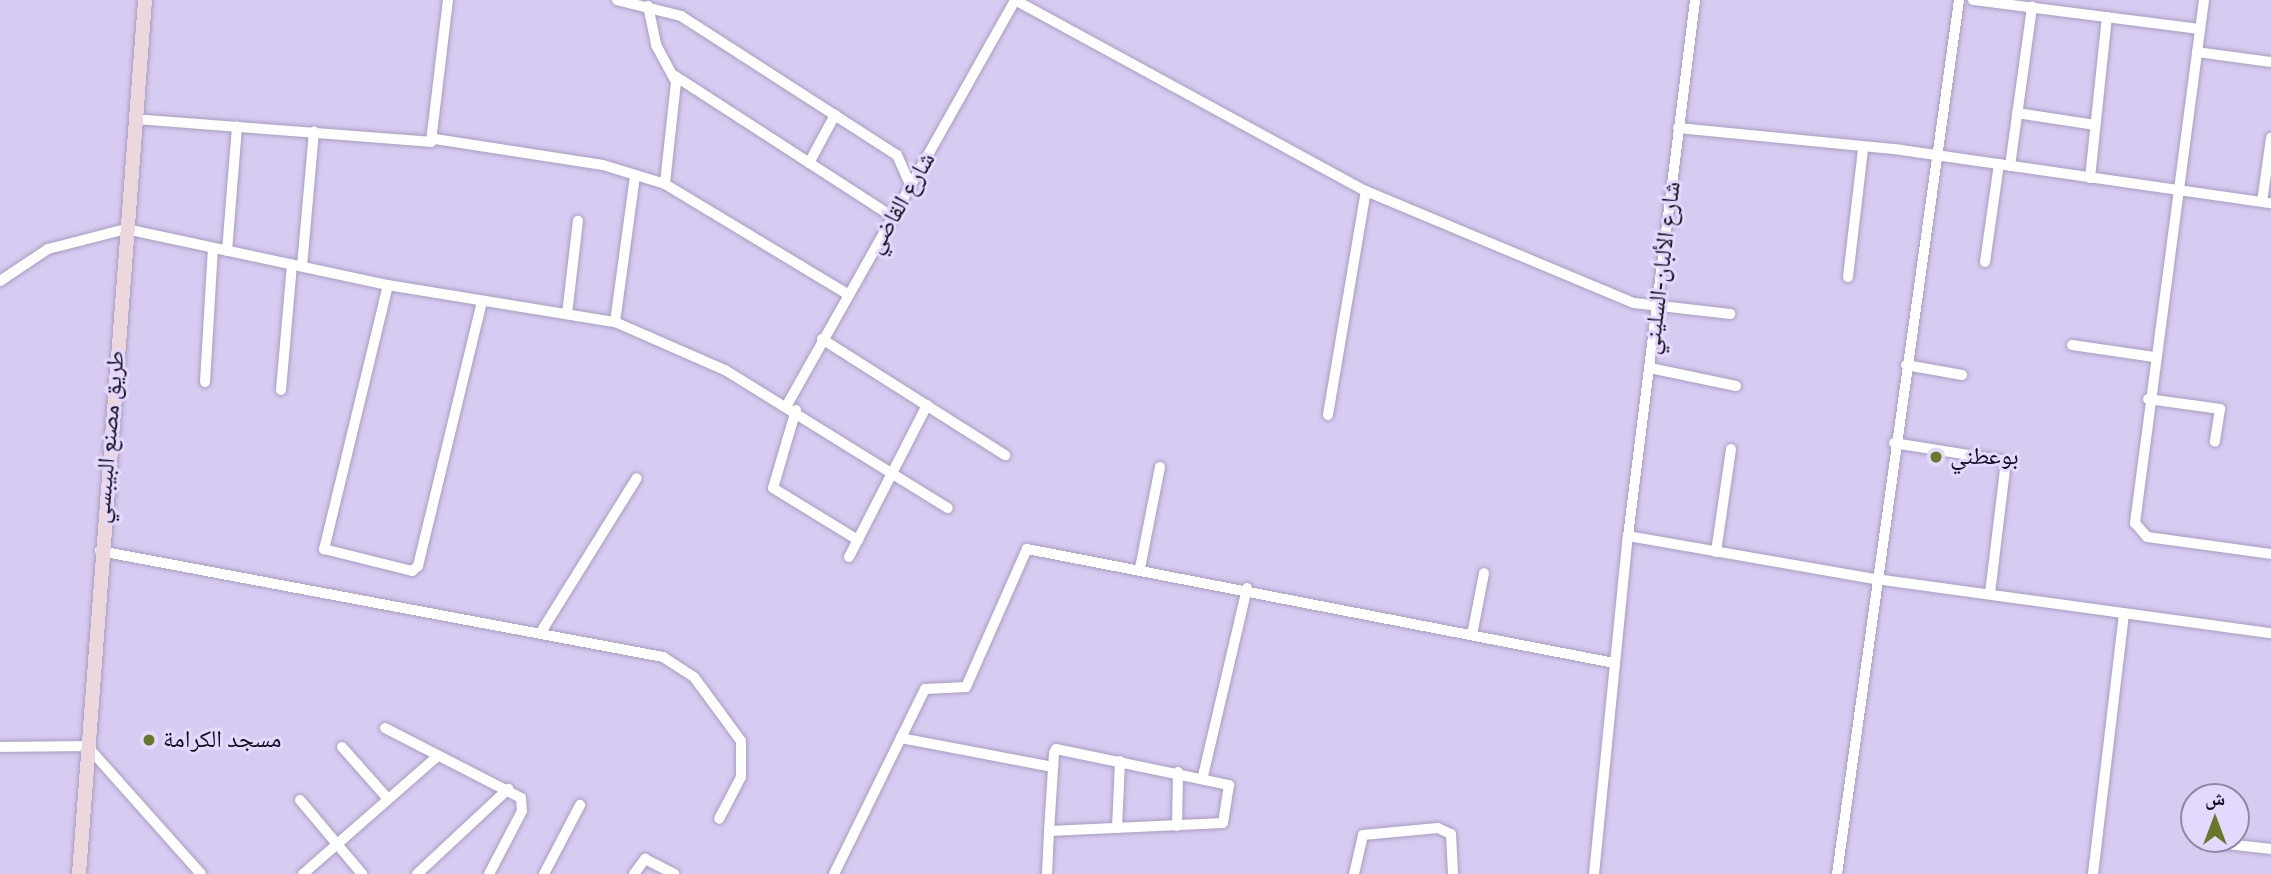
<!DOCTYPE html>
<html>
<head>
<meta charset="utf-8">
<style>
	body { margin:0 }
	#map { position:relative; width:2271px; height:874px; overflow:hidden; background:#d7cbf1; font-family:Signika,"Noto Naskh Arabic",sans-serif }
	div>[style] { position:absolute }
	.roads { filter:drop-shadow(0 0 2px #aa9dc2) drop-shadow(0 0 2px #aa9dc2) }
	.street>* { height:10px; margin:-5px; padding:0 5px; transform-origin:5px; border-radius:5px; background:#fff }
	.secondary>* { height:14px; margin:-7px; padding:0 7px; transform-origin:7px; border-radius:7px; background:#ecd7dd }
	.dots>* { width:19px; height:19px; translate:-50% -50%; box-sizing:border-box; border:4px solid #e4d8fe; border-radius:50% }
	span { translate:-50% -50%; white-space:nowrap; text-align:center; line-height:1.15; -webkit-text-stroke:6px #e4d8fe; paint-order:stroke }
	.street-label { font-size:24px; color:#120d1a }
	.poi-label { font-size:24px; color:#120d1a }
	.left { translate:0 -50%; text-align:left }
	.north { position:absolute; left:2180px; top:783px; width:70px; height:70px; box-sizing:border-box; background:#e4d8fe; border:2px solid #9087a3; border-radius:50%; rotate:0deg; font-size:19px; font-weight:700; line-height:28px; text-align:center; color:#120d1a }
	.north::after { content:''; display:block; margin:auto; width:24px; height:32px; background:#687928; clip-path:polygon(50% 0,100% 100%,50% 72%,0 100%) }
</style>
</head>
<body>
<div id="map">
	<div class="roads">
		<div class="street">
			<div style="left:617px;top:0;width:66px;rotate:14deg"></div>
			<div style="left:681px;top:16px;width:257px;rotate:32.8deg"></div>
			<div style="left:897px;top:155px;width:35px;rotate:66deg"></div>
			<div style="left:1015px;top:0;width:400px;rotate:28.6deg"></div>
			<div style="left:1366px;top:191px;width:290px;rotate:22.7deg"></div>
			<div style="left:1634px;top:303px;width:97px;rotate:6.5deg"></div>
			<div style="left:1973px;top:0;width:229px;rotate:7.3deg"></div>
			<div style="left:2204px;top:0;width:528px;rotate:97.52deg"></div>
			<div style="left:2135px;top:523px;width:18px;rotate:49deg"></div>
			<div style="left:2147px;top:537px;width:125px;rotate:7.8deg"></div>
			<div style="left:648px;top:6px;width:40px;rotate:78deg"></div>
			<div style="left:656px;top:45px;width:42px;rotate:61.6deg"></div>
			<div style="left:676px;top:82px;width:103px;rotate:96.2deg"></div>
			<div style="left:2197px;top:52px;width:75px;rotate:7.7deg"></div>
			<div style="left:675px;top:76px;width:260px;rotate:32.9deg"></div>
			<div style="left:2017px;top:113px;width:79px;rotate:8.7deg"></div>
			<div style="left:135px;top:119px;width:297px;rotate:4.4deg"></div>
			<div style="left:431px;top:142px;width:143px;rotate:-83.2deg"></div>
			<div style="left:1678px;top:128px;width:224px;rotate:5.6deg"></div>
			<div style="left:1901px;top:150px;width:374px;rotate:8.2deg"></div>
			<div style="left:435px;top:139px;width:170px;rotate:8.8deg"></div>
			<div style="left:603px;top:165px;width:65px;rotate:17deg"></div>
			<div style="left:665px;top:184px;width:213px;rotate:31.1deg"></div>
			<div style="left:809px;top:163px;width:55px;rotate:-61.6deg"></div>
			<div style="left:2010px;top:166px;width:161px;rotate:-82.1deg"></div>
			<div style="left:2090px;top:178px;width:162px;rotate:-84deg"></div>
			<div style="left:2262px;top:202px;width:65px;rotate:-82deg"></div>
			<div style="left:227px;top:251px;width:125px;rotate:-85.4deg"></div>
			<div style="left:1985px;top:262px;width:99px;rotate:-81.9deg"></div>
			<div style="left:302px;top:266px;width:135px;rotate:-84.9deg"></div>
			<div style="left:1848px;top:277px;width:129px;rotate:-83.3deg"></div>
			<div style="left:0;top:281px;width:58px;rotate:-33.7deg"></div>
			<div style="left:48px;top:249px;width:81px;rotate:-14.4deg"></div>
			<div style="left:126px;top:229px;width:268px;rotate:12.1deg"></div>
			<div style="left:388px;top:285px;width:230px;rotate:9.3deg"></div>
			<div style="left:615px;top:322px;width:147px;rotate:-82.2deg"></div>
			<div style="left:388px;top:285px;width:272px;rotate:103.6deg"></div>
			<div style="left:324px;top:549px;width:91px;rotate:14deg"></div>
			<div style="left:412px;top:571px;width:8px;rotate:-40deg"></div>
			<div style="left:418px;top:566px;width:272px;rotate:-76.4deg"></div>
			<div style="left:567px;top:314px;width:94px;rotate:-83.3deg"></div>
			<div style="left:615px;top:322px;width:120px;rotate:23.6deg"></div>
			<div style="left:725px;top:370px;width:262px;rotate:31.8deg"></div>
			<div style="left:822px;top:339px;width:217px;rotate:32.4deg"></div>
			<div style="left:2072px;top:345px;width:83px;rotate:8.3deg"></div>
			<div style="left:1906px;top:365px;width:57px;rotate:10.1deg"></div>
			<div style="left:1650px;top:368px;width:88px;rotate:11.8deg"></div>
			<div style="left:205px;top:382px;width:134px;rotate:-86.6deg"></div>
			<div style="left:281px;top:390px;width:126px;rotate:-85deg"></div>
			<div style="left:2148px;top:399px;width:73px;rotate:7.9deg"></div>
			<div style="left:2220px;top:409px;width:33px;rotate:99deg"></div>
			<div style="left:787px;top:405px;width:465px;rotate:-60.6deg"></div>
			<div style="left:796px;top:410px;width:81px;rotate:106.4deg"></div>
			<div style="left:773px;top:488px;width:100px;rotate:31.5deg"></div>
			<div style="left:1328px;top:415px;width:227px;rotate:-80.4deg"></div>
			<div style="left:1894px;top:443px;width:113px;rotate:9.1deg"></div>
			<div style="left:2006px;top:461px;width:133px;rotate:96.9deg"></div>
			<div style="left:1628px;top:536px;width:540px;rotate:-82.87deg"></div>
			<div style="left:100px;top:551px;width:573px;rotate:10.66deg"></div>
			<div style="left:663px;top:657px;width:37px;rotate:33deg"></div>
			<div style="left:694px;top:677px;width:79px;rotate:53.7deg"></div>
			<div style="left:741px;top:741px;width:36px;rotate:90deg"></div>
			<div style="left:741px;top:777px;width:47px;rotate:117.6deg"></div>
			<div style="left:1716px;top:552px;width:104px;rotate:-81.7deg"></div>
			<div style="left:849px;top:557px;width:171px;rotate:-62.8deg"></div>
			<div style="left:1140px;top:568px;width:103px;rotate:-78.8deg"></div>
			<div style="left:541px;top:632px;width:181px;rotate:-58.1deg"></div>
			<div style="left:1472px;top:635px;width:63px;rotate:-79deg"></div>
			<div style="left:385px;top:728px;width:153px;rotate:27.2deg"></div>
			<div style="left:521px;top:798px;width:13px;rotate:86deg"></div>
			<div style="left:522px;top:811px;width:71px;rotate:117.6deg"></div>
			<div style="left:901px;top:738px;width:155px;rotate:10.8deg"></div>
			<div style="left:0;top:747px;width:87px;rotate:-0.7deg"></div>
			<div style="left:87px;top:746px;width:171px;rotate:48.3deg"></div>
			<div style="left:342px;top:747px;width:69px;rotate:48.5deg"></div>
			<div style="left:1203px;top:776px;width:193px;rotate:-76.8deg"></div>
			<div style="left:300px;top:800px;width:97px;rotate:50deg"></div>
			<div style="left:1177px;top:826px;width:54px;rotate:-88.9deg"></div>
			<div style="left:1117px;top:828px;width:67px;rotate:-87.4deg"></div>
			<div style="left:2210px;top:842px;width:61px;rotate:6.5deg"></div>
			<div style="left:303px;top:874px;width:179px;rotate:-41.2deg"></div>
			<div style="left:417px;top:874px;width:125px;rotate:-43deg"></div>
			<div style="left:544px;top:874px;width:78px;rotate:-62.4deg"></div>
			<div style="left:634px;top:874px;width:19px;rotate:-54deg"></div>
			<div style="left:645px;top:859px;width:33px;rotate:27deg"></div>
			<div style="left:834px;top:874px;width:206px;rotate:-63.8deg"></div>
			<div style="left:925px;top:689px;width:41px;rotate:-2.8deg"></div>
			<div style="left:966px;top:687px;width:151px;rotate:-66.2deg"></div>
			<div style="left:1027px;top:549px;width:598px;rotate:10.99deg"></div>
			<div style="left:1047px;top:874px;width:43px;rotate:-87.3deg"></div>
			<div style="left:1049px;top:831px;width:78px;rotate:-86.3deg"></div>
			<div style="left:1054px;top:753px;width:4px;rotate:-63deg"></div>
			<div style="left:1056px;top:749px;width:177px;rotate:11.8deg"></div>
			<div style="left:1229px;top:785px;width:38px;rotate:99deg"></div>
			<div style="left:1223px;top:823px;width:174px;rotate:177.4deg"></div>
			<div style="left:1354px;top:874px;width:40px;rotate:-77deg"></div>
			<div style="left:1363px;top:835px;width:75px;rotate:-5.3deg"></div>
			<div style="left:1438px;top:828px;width:14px;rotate:25deg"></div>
			<div style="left:1451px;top:834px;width:40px;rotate:87.1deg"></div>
			<div style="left:1594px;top:874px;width:340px;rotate:-84.3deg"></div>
			<div style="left:1628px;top:536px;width:251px;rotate:9.9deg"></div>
			<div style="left:1875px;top:579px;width:400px;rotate:7.8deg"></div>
			<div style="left:1837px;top:874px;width:882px;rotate:-82.05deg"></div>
			<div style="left:2093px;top:874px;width:261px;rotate:-83.2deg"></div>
		</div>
		<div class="secondary">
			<div style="left:79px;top:874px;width:876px;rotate:-85.68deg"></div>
		</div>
	</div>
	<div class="dots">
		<div style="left:1936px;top:457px;background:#687928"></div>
		<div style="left:149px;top:740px;background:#687928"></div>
	</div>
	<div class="street-label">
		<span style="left:901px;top:203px;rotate:-60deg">شارع القاضي</span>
		<span style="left:1662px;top:268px;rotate:-83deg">شارع الألبان-السليني</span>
		<span style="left:109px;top:437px;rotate:-85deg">طريق مصنع البيبسي</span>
	</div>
	<div class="poi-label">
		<span class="left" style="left:1950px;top:457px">بوعطني</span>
		<span class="left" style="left:163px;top:740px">مسجد الكرامة</span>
	</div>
	<div class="north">ش</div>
</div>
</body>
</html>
